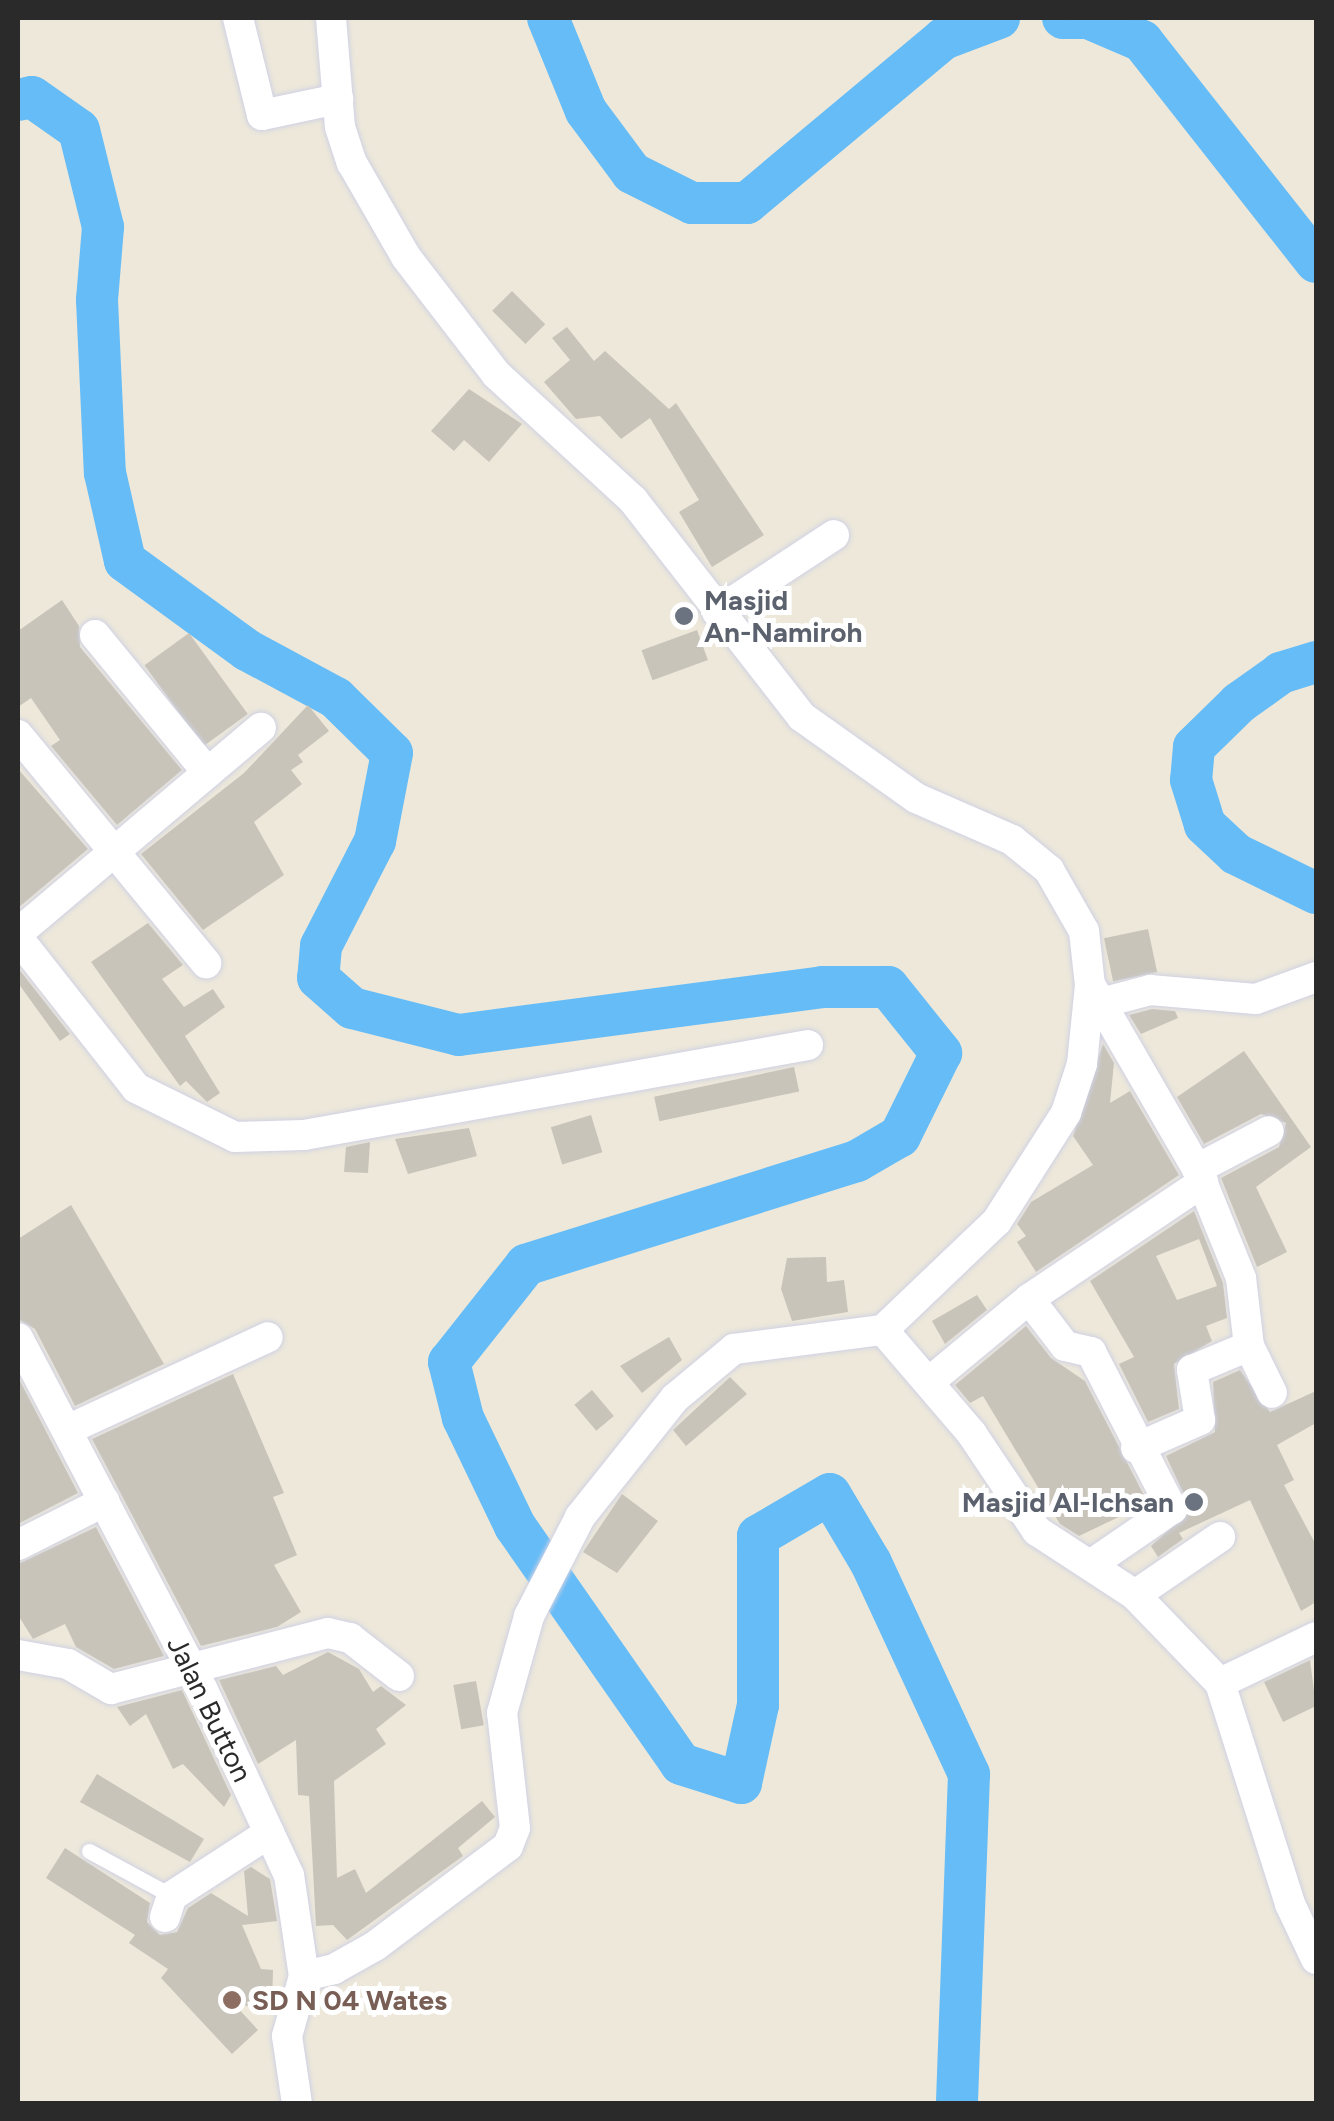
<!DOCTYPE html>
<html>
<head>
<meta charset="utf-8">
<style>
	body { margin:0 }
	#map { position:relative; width:1334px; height:2121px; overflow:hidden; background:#ede8da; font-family:Figtree,sans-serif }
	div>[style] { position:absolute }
	.river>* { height:42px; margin:-21px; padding:0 21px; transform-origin:21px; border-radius:21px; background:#65bcf7 }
	.building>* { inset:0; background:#c8c4ba; transform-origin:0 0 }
	.roads { filter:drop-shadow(0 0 2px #cfd1e4) drop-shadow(0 0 2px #cfd1e4) }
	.service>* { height:15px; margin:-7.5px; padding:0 7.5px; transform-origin:7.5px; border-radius:7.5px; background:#fff }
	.minor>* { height:30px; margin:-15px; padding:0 15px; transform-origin:15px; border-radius:15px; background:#fff }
	.dots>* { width:28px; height:28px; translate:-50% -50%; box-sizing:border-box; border:5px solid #fff; border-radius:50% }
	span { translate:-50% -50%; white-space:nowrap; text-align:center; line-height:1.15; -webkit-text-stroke:10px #fff; paint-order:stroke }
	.worship-label { font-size:28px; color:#5b616d; font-weight:700 }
	.left { translate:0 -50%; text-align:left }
	.right { translate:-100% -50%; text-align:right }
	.street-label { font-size:28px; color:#2a2a2a }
	.education-label { font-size:28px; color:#785e54; font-weight:700 }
	.frame { position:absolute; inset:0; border:20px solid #2a2a2a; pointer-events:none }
</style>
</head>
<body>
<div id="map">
	<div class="river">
		<div style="left:548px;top:18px;width:100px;rotate:67.8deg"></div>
		<div style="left:586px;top:111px;width:77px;rotate:53.4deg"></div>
		<div style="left:632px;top:173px;width:67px;rotate:26.6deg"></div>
		<div style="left:692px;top:203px;width:55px"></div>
		<div style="left:747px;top:203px;width:256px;rotate:-39.9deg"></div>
		<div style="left:943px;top:39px;width:60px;rotate:-20.6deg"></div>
		<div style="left:1063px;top:18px;width:25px"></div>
		<div style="left:1088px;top:18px;width:59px;rotate:23.1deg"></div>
		<div style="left:1142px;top:41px;width:281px;rotate:51.8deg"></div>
		<div style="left:18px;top:100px;width:14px;rotate:-12deg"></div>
		<div style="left:32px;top:97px;width:57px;rotate:35.1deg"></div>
		<div style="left:79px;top:130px;width:100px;rotate:76.1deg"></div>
		<div style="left:103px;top:227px;width:73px;rotate:94.7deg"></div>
		<div style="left:97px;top:300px;width:173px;rotate:87.4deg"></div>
		<div style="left:105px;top:473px;width:90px;rotate:77.2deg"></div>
		<div style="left:125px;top:561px;width:151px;rotate:36.1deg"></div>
		<div style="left:247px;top:650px;width:101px;rotate:28.3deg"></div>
		<div style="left:336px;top:698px;width:78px;rotate:44.5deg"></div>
		<div style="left:392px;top:753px;width:90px;rotate:100.9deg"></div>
		<div style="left:375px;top:841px;width:118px;rotate:117.2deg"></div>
		<div style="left:321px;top:946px;width:32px;rotate:95deg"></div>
		<div style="left:318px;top:978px;width:45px;rotate:41.4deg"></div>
		<div style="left:352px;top:1008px;width:110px;rotate:14.2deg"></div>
		<div style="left:459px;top:1035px;width:366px;rotate:-7.5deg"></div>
		<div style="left:822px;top:987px;width:66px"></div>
		<div style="left:888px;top:987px;width:85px;rotate:51.2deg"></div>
		<div style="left:941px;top:1053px;width:93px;rotate:116.3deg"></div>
		<div style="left:900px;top:1136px;width:50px;rotate:149.8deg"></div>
		<div style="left:857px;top:1161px;width:347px;rotate:162.6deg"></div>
		<div style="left:526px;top:1265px;width:124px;rotate:128.4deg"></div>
		<div style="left:449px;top:1362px;width:58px;rotate:76deg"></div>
		<div style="left:463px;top:1418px;width:120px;rotate:64.3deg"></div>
		<div style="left:515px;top:1526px;width:290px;rotate:55.1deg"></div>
		<div style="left:681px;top:1764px;width:63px;rotate:17.6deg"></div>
		<div style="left:741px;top:1783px;width:80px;rotate:-77.7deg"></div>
		<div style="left:758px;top:1705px;width:169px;rotate:-90deg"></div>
		<div style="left:758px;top:1536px;width:83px;rotate:-30.3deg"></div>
		<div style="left:830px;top:1494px;width:80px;rotate:59.3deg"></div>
		<div style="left:871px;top:1563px;width:233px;rotate:65.1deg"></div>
		<div style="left:969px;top:1774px;width:330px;rotate:92.1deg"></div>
		<div style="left:1316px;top:662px;width:37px;rotate:163deg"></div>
		<div style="left:1281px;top:673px;width:52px;rotate:144.5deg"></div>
		<div style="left:1239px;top:703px;width:63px;rotate:135.6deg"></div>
		<div style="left:1194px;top:747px;width:33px;rotate:95deg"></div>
		<div style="left:1191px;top:780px;width:47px;rotate:72.7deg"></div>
		<div style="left:1205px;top:825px;width:42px;rotate:43.1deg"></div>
		<div style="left:1236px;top:854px;width:89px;rotate:26deg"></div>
	</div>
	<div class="building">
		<div style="left:512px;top:291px;width:47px;height:28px;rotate:45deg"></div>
		<div style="clip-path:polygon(567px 327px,594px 361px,605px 351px,669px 409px,676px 403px,764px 535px,712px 567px,679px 512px,699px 500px,650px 418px,621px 439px,600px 416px,576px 419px,544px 382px,570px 360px,552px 338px)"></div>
		<div style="clip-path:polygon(469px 389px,522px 424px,489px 462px,464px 440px,454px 451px,431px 431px)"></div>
		<div style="clip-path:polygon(62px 600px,79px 626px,80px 647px,182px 770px,117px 825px,51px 746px,60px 740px,31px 698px,18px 707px,18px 631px)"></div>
		<div style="left:697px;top:630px;width:32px;height:59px;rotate:70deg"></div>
		<div style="left:189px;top:633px;width:100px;height:55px;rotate:54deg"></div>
		<div style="clip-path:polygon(308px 705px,329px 731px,298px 755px,303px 762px,291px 770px,302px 784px,254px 822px,284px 875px,203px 930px,141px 854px,244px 773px)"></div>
		<div style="clip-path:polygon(18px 769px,88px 849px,18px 908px)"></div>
		<div style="clip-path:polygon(148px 923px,183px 965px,162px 979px,184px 1007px,213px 989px,225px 1007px,185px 1036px,220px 1093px,207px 1102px,186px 1081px,180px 1086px,91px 962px)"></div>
		<div style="left:1148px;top:929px;width:44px;height:45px;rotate:78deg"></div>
		<div style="clip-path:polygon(18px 968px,70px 1034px,60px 1041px,18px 983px)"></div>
		<div style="clip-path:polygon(1152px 1009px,1175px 1011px,1178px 1018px,1141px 1034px,1129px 1015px)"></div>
		<div style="clip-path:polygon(1103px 1044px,1114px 1063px,1110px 1103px,1130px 1091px,1179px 1175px,1036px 1272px,1017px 1242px,1026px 1236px,1017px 1224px,1031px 1202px,1093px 1165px,1073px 1136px)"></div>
		<div style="clip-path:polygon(1244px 1051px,1311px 1147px,1256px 1187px,1287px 1252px,1257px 1267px,1221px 1178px,1279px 1147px,1286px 1123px,1261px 1114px,1204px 1144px,1177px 1097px)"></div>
		<div style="left:794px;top:1067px;width:25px;height:143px;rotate:78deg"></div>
		<div style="left:591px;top:1115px;width:39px;height:42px;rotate:73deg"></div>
		<div style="clip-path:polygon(469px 1128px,477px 1156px,408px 1174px,395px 1139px)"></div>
		<div style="clip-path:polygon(370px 1142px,368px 1173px,344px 1172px,346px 1147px)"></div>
		<div style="clip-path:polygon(71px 1205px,164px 1364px,75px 1406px,35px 1329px,18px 1319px,18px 1239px)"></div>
		<div style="clip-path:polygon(evenodd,1194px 1211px,1223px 1283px,1227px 1318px,1206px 1326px,1212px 1341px,1174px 1364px,1179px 1409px,1148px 1422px,1119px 1364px,1134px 1357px,1090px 1281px,1194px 1211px,1199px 1239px,1217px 1286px,1177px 1300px,1156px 1256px,1199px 1239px)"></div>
		<div style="clip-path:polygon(826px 1257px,827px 1282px,844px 1280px,848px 1312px,792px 1321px,781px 1289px,787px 1258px)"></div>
		<div style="clip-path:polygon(977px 1295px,987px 1310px,945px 1344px,932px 1321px)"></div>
		<div style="clip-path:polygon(1026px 1326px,1051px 1358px,1085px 1381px,1148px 1503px,1079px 1536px,1060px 1524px,983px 1396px,970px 1403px,955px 1385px)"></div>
		<div style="clip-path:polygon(669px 1337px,682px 1360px,642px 1393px,620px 1366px)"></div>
		<div style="clip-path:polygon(1240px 1370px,1270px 1412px,1316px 1391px,1316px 1423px,1277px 1445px,1294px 1480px,1284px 1485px,1316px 1545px,1316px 1602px,1301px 1611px,1250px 1500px,1179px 1533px,1183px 1539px,1158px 1557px,1151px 1546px,1191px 1510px,1166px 1456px,1215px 1432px,1213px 1382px)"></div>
		<div style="clip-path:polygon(233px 1374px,284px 1493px,273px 1497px,297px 1555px,274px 1565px,301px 1612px,277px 1627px,201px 1646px,92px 1439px)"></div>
		<div style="clip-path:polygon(18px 1377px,78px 1493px,18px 1524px)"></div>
		<div style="clip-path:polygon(730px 1377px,747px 1394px,686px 1446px,673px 1430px)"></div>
		<div style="left:592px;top:1390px;width:34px;height:23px;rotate:50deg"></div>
		<div style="clip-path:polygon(622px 1494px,658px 1521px,617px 1573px,583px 1552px)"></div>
		<div style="clip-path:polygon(96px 1527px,164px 1656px,114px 1669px,76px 1647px,65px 1624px,33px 1639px,18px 1615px,18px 1564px)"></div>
		<div style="clip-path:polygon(328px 1652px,359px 1669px,373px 1692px,381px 1686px,406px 1705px,376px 1729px,386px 1744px,334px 1781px,337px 1878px,355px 1869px,366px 1893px,482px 1801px,495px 1817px,458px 1848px,463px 1856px,347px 1940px,333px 1925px,316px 1926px,309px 1796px,298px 1795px,296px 1740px,258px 1764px,219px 1680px,276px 1666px,283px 1675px)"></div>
		<div style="clip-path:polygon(1310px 1660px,1316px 1706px,1283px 1722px,1264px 1682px)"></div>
		<div style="left:476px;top:1681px;width:45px;height:23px;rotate:80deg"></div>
		<div style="clip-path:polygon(182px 1690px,231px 1795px,224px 1807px,183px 1764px,173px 1769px,146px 1714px,130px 1726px,117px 1707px)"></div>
		<div style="clip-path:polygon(97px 1774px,204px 1839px,190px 1862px,80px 1802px)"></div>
		<div style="clip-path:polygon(65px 1848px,150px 1903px,147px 1922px,160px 1935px,177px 1932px,188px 1908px,211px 1893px,248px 1916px,244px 1871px,251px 1867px,270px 1879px,277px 1921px,242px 1925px,261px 1969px,273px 1970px,272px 2007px,235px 2005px,258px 2030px,232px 2054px,161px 1978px,168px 1969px,129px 1943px,135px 1935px,46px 1878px)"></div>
	</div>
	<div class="roads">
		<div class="service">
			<div style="left:89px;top:1851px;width:94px;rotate:28.5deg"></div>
		</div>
		<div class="minor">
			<div style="left:238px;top:18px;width:100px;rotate:76.1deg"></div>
			<div style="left:262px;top:115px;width:78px;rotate:-11.9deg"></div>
			<div style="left:331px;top:18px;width:109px;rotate:85.3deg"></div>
			<div style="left:340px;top:127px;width:38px;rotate:72deg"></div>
			<div style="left:352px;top:163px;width:108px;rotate:60.1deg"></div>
			<div style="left:406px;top:257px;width:148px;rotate:52.4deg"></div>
			<div style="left:496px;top:374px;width:186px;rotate:42.6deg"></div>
			<div style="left:633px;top:500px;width:275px;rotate:52.1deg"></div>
			<div style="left:802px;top:717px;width:140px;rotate:35.4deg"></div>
			<div style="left:916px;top:798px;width:105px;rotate:23.6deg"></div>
			<div style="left:1012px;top:840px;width:48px;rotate:39deg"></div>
			<div style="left:1049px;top:870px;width:70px;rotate:60.2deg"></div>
			<div style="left:1084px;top:931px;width:54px;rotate:83.7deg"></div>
			<div style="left:1090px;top:985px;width:79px;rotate:95.8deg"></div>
			<div style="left:1082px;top:1064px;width:52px;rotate:108.1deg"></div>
			<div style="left:1066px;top:1113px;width:128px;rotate:122.6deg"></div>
			<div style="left:997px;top:1221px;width:158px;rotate:136.3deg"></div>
			<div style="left:717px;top:612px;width:140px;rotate:-33.3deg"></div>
			<div style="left:95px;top:635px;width:178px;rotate:50.7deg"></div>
			<div style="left:18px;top:735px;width:296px;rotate:50.5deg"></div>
			<div style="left:18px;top:933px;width:318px;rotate:-40.2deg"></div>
			<div style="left:18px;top:938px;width:191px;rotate:51.8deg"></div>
			<div style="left:136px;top:1088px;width:110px;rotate:26.3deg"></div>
			<div style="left:235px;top:1137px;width:69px;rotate:-1.7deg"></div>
			<div style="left:304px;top:1135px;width:512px;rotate:-10.12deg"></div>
			<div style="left:1091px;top:986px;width:211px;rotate:59.9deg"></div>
			<div style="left:1101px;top:1003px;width:51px;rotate:-14.9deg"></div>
			<div style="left:1150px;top:990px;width:106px;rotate:4.9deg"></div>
			<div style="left:1256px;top:999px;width:64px;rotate:-20.1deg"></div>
			<div style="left:1029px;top:1299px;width:59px;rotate:52.5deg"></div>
			<div style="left:1065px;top:1346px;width:27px;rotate:13deg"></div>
			<div style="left:1091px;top:1352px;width:177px;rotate:62.7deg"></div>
			<div style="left:1172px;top:1509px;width:97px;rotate:145.5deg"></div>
			<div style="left:18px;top:1338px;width:395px;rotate:62.3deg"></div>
			<div style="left:202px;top:1688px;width:206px;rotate:65.1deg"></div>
			<div style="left:289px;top:1875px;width:102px;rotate:81.6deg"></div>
			<div style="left:304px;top:1976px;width:62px;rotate:105.8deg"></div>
			<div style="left:287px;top:2036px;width:69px;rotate:81.6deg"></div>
			<div style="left:1249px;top:1346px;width:52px;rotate:63.9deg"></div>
			<div style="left:929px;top:1382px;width:130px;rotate:-39.7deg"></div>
			<div style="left:1029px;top:1299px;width:210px;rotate:-33.9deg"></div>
			<div style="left:67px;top:1430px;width:221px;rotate:-24.8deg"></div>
			<div style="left:1136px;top:1448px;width:70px;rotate:-23.6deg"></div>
			<div style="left:1200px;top:1420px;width:51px;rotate:-99.1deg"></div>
			<div style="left:1192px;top:1370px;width:62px;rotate:-22.8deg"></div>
			<div style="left:1249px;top:1346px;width:68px;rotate:-96.7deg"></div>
			<div style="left:1241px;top:1278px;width:118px;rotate:-112deg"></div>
			<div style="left:1197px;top:1169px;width:81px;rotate:-27.8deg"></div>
			<div style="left:18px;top:1545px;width:97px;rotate:-26.8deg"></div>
			<div style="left:1135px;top:1595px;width:103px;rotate:-34.3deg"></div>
			<div style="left:18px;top:1655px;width:51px;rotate:10.2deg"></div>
			<div style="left:68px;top:1664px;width:50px;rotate:30.2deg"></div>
			<div style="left:111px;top:1689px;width:224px;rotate:-14.5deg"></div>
			<div style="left:328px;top:1633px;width:23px;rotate:13deg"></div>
			<div style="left:350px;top:1638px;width:62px;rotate:37.8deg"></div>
			<div style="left:1220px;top:1683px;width:106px;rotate:-25.6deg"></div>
			<div style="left:165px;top:1917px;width:22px;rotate:-72deg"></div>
			<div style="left:172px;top:1896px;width:116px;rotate:-33deg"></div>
			<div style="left:304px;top:1976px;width:31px;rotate:-13deg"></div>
			<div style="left:334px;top:1969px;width:47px;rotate:-29.3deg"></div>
			<div style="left:375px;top:1946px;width:166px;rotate:-36.9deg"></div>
			<div style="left:508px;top:1846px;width:19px;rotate:-69deg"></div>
			<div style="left:515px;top:1828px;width:116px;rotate:-96.4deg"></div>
			<div style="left:502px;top:1713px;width:101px;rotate:-74.4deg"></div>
			<div style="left:529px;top:1616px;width:111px;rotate:-62.7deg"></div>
			<div style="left:580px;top:1517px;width:152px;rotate:-51.4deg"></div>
			<div style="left:675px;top:1398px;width:77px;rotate:-39.7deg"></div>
			<div style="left:734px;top:1349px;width:150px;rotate:-7.3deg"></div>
			<div style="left:883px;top:1330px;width:137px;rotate:49.4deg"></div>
			<div style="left:972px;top:1434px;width:117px;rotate:56.2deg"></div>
			<div style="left:1037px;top:1531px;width:117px;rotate:33.1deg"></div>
			<div style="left:1135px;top:1595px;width:122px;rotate:46deg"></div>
			<div style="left:1220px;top:1683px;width:232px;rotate:72.4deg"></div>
			<div style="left:1290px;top:1904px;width:61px;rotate:64.7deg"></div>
		</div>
	</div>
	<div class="dots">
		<div style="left:684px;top:616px;background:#6b7280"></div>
		<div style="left:1194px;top:1502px;background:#6b7280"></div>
		<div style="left:232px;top:2000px;background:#8d6e63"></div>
	</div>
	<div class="worship-label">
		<span class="left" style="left:704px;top:616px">Masjid<br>An-Namiroh</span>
		<span class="right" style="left:1174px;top:1502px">Masjid Al-Ichsan</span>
	</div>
	<div class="street-label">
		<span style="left:210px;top:1709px;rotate:64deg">Jalan Button</span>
	</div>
	<div class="education-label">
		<span class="left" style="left:252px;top:2000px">SD N 04 Wates</span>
	</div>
	<div class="frame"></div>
</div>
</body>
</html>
